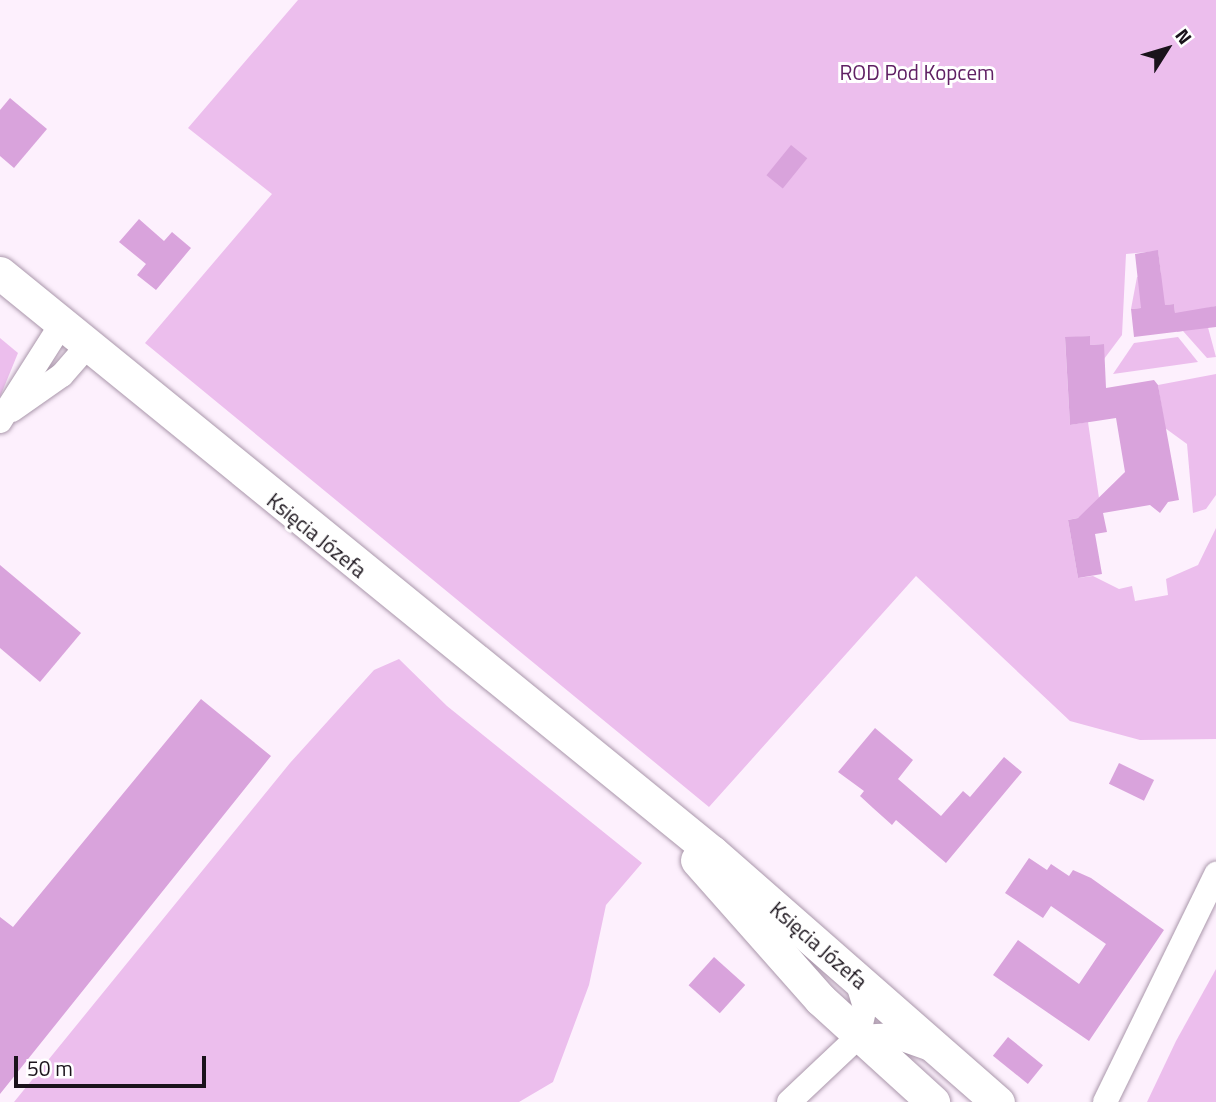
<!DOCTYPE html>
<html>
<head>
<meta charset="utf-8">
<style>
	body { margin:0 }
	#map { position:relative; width:1216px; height:1102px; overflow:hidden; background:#fdf0fd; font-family:"Titillium Web",sans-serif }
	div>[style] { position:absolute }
	.green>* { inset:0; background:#ecbeed }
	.building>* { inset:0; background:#d9a3dc; transform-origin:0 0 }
	.roads { filter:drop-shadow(0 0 2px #aa97ab) drop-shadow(0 0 2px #aa97ab) }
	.minor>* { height:24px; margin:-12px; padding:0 12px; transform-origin:12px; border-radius:12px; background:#fff }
	.secondary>* { height:33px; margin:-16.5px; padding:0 16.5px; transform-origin:16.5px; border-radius:16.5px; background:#fff }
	span { translate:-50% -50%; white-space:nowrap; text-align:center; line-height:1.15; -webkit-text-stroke:6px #fff; paint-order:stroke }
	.park-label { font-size:21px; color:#602064 }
	.street-label { font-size:21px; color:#1a131b }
	.north { position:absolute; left:1132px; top:14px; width:70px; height:70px; -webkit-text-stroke:5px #fff; paint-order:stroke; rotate:53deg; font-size:19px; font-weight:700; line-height:28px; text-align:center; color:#1a131b }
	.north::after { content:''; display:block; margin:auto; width:24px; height:32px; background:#1a131b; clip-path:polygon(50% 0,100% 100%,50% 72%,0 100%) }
	.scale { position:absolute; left:14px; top:1056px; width:192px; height:32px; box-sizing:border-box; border:4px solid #1a131b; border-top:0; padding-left:9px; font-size:21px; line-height:24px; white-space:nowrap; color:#1a131b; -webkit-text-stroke:5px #fff; paint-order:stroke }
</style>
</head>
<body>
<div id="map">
	<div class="green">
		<div style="clip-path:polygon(298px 0,1216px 0,1216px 306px,1203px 309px,1216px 357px,1207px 358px,1183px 331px,1177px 332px,1174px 304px,1131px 309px,1137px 277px,1161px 274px,1158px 251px,1126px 254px,1122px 335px,1104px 359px,1104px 344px,1090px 345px,1089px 336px,1065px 338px,1070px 425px,1088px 422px,1099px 498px,1082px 517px,1068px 520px,1078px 578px,1093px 576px,1119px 589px,1132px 586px,1135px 601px,1168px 595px,1166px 579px,1198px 565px,1216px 528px,1216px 739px,1140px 740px,1070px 721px,916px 576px,709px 807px,145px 343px,272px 194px,188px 128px)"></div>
		<div style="clip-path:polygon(1178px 337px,1198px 362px,1113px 374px,1134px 343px)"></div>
		<div style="clip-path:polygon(0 338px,18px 353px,0 397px)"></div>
		<div style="clip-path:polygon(1216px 374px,1216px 495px,1206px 509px,1193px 513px,1187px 444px,1165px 428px,1158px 385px)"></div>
		<div style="clip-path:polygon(399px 659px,447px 706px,642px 863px,606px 905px,589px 985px,553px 1082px,519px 1102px,14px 1102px,290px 763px,374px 670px)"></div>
		<div style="clip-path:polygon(1216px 969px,1216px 1102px,1147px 1102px,1176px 1041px)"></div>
	</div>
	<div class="building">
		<div style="clip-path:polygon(10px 98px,47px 129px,14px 168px,0 156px,0 110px)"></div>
		<div style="left:791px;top:145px;width:21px;height:39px;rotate:39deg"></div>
		<div style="clip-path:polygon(139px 219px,164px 241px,172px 232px,191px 248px,156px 290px,137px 275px,146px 264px,119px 242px)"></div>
		<div style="clip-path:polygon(1158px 250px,1165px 305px,1174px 304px,1175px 313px,1216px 306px,1216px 327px,1134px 337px,1131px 309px,1141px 308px,1135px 254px)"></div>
		<div style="clip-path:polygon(1090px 336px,1090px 345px,1104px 344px,1106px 388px,1154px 380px,1158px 385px,1179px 500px,1168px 502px,1160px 513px,1150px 505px,1103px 513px,1107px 532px,1095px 534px,1102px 574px,1078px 578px,1068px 520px,1078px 518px,1125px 472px,1116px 418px,1070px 425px,1065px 337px)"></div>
		<div style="clip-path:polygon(0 565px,81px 633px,40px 682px,0 648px)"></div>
		<div style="clip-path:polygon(201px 699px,271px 756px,0 1094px,0 917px,13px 927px)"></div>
		<div style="clip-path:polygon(875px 728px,913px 760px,898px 779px,941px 816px,963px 791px,970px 797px,1004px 757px,1022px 772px,946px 863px,896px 820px,892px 825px,873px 808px,860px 796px,864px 791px,838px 772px)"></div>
		<div style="left:1119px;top:763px;width:39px;height:23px;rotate:26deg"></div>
		<div style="clip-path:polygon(1029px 858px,1047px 870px,1051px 864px,1069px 876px,1073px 870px,1091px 878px,1164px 930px,1089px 1041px,993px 975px,1018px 940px,1079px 984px,1106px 944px,1051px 906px,1043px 918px,1005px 893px)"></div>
		<div style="left:714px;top:957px;width:42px;height:38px;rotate:42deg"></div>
		<div style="left:1008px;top:1037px;width:45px;height:24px;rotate:39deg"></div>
	</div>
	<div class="roads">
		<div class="minor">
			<div style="left:12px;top:410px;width:61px;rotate:-35deg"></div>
			<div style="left:62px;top:375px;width:38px;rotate:-49deg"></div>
			<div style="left:0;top:421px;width:114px;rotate:-57.6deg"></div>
			<div style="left:858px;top:1037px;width:33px;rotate:-3deg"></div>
			<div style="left:891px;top:1035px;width:41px;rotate:19.7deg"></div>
			<div style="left:789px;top:1102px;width:95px;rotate:-43.3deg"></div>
			<div style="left:858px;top:1037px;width:31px;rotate:-77deg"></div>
			<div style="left:865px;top:1007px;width:31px;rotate:-107deg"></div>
			<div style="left:1105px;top:1102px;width:254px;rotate:-64deg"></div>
		</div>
		<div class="secondary">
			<div style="left:0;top:273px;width:918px;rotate:39.12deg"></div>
			<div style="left:712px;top:852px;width:380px;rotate:41.2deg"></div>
			<div style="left:697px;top:860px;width:186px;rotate:48.5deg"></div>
			<div style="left:820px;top:999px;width:153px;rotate:42.3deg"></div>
		</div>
	</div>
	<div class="park-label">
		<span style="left:917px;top:72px">ROD Pod Kopcem</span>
	</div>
	<div class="street-label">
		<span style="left:317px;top:535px;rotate:39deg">Księcia Józefa</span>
		<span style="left:819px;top:945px;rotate:41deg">Księcia Józefa</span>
	</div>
	<div class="north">N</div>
	<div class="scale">50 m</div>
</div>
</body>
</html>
